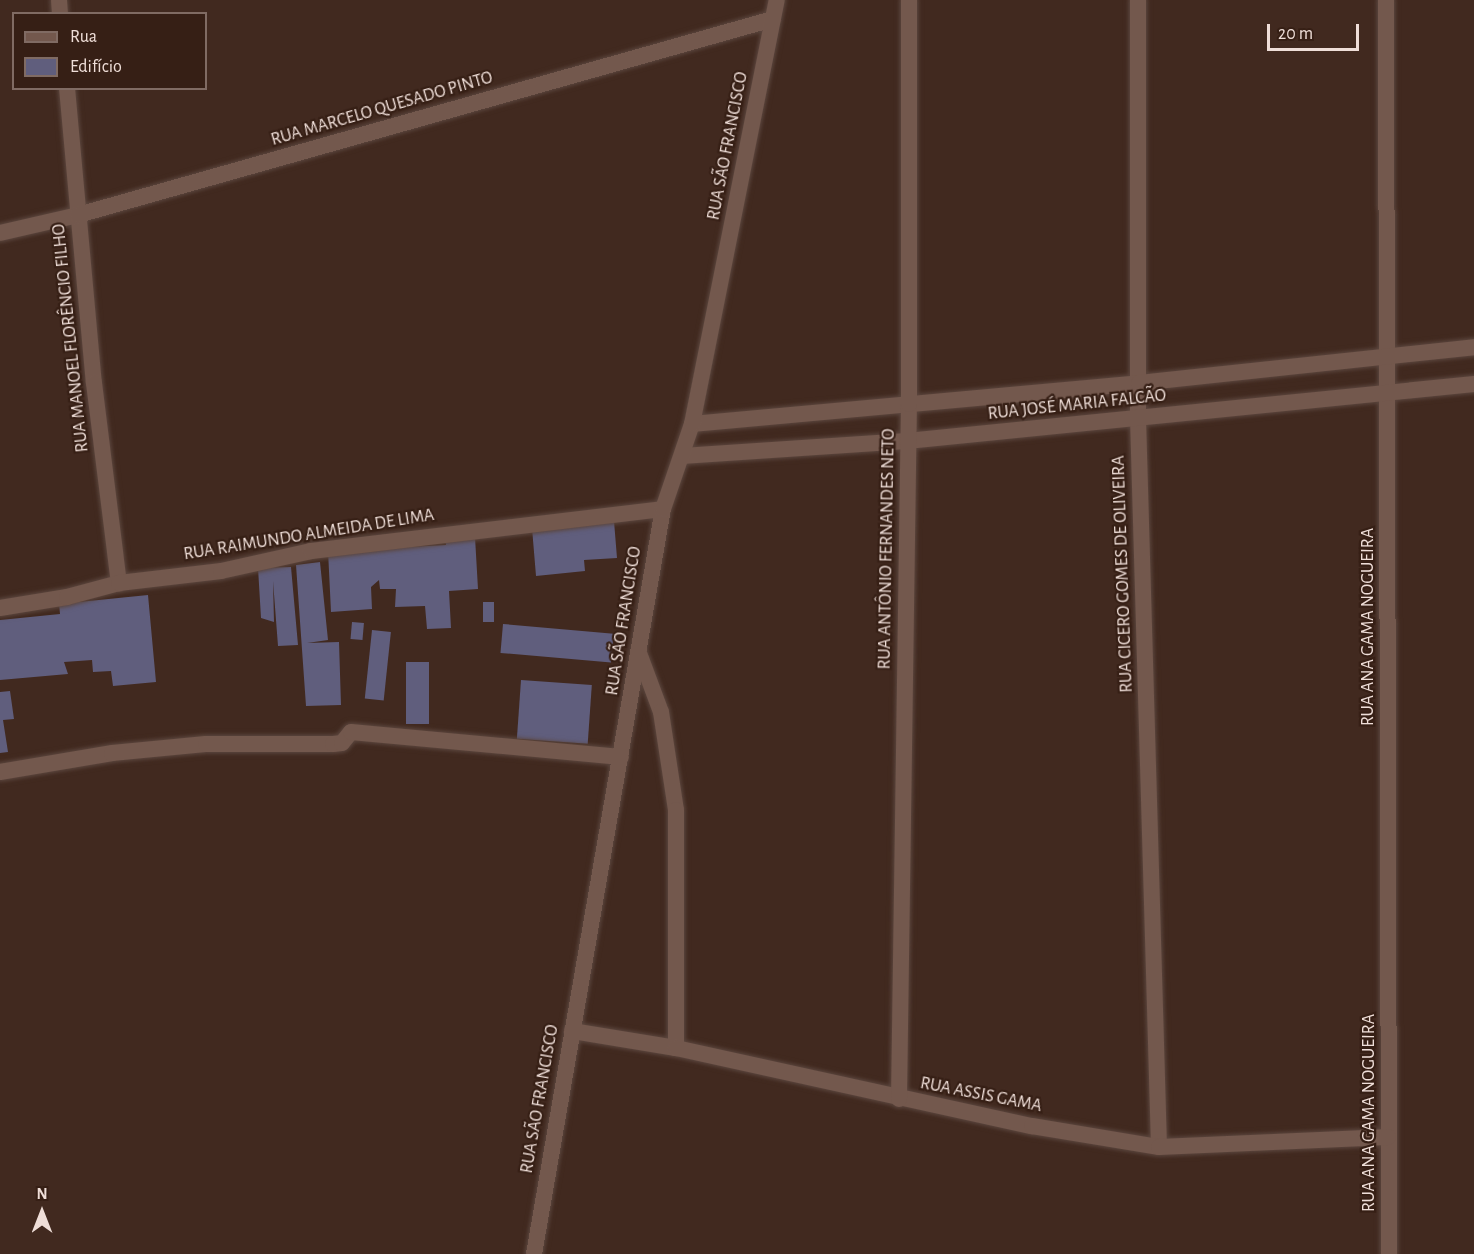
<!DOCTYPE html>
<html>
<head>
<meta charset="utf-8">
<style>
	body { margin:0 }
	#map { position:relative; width:1474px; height:1254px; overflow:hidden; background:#41291f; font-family:"Alegreya Sans",sans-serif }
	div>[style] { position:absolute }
	.building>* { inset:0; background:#605e7d; transform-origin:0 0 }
	.roads { filter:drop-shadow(0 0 2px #5b463e) drop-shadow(0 0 2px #5b463e) }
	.service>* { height:16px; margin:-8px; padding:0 8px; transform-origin:8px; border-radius:8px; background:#73584d }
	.minor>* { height:16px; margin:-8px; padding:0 8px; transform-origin:8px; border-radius:8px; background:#73584d }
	span { translate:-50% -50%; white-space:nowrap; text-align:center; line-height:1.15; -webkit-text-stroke:4.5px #361f15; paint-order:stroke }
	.street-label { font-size:18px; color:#efded8 }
	.legend { position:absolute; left:12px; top:12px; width:195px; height:78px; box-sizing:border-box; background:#361f15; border:2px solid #806b63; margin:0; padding:8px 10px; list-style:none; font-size:18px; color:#efded8 }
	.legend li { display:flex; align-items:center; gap:12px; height:30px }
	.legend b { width:30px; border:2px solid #806b63 }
	.north { position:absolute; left:12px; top:1182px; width:60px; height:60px; -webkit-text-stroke:4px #361f15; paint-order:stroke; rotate:0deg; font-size:16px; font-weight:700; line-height:24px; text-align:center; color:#efded8 }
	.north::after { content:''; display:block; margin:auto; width:21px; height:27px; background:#efded8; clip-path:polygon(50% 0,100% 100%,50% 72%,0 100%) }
	.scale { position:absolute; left:1267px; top:24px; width:92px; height:27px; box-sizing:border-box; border:3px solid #efded8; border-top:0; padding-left:8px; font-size:18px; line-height:21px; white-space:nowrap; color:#efded8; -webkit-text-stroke:4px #361f15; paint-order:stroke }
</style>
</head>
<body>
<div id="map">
	<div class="building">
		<div style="clip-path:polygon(614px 521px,617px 558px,584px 560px,585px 571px,536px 576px,532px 528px)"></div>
		<div style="clip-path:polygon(475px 537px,478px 589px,449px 591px,451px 628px,427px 629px,425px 606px,395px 607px,396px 589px,380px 589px,379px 580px,371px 587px,372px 609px,331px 612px,328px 551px,446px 545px,445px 538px)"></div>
		<div style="clip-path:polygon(320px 562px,328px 640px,307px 643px,339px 642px,341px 705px,306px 706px,296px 565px)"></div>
		<div style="clip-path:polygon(291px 567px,298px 645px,278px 646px,273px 581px,274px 622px,261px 618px,258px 568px)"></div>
		<div style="clip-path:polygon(148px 595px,156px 682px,113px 686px,111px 671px,93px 672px,92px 660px,64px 662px,68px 674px,0 680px,0 620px,60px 614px,59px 604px)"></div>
		<div style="left:483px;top:602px;width:11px;height:20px"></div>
		<div style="left:352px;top:622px;width:12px;height:17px;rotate:5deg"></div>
		<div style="left:503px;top:624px;width:111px;height:29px;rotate:5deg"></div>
		<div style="left:372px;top:630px;width:19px;height:69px;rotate:6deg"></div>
		<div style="left:406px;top:662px;width:23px;height:62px"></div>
		<div style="left:521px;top:680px;width:71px;height:59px;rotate:4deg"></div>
		<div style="clip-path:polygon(10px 691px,14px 719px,3px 720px,8px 752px,0 753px,0 692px)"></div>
	</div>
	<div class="roads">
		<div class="service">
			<div style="left:0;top:772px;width:114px;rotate:-9.6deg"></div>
			<div style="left:112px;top:753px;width:94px;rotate:-5.5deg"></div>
			<div style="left:206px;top:744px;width:127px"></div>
			<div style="left:333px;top:744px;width:9px;rotate:-6deg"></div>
			<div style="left:342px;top:743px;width:14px;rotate:-51deg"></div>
			<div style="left:351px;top:732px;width:271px;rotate:5.3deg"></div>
		</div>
		<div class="minor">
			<div style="left:59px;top:0;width:14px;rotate:86deg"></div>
			<div style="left:1138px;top:0;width:418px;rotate:90deg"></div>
			<div style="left:1138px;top:418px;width:729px;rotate:88.35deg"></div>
			<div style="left:1386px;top:0;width:1254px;rotate:89.86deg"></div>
			<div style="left:67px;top:88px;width:296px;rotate:84.8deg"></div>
			<div style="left:94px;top:383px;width:202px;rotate:82.9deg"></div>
			<div style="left:0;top:233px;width:80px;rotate:-13deg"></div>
			<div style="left:78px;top:215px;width:722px;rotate:-15.75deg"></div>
			<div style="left:692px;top:424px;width:449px;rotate:-5.2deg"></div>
			<div style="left:1139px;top:383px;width:337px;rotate:-6.1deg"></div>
			<div style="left:682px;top:456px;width:225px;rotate:-3.8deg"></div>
			<div style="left:907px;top:441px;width:570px;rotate:-5.74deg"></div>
			<div style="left:0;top:608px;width:68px;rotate:-9.3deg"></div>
			<div style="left:67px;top:597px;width:54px;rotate:-15.1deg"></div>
			<div style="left:119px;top:583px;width:103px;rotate:-6.7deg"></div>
			<div style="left:221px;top:571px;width:92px;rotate:-12.5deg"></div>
			<div style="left:311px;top:551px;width:354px;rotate:-6.8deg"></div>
			<div style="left:639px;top:653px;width:63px;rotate:69.6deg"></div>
			<div style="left:661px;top:712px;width:99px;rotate:81.3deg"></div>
			<div style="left:676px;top:810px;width:238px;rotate:90deg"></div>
			<div style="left:572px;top:1031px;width:105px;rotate:9.3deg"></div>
			<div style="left:676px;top:1048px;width:364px;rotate:12.4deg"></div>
			<div style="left:1032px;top:1126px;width:129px;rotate:9.4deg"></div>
			<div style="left:1159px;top:1147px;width:229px;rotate:-2.5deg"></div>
			<div style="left:899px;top:1099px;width:695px;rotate:-89.18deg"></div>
			<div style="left:909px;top:404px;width:404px;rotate:-90deg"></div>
			<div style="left:534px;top:1254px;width:756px;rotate:-80.18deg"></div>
			<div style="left:663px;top:509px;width:90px;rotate:-71.2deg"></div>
			<div style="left:692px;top:424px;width:432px;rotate:-78.7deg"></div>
		</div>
	</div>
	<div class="street-label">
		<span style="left:382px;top:109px;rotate:-16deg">RUA MARCELO QUESADO PINTO</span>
		<span style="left:728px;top:146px;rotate:-79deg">RUA SÃO FRANCISCO</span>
		<span style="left:71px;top:338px;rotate:-96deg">RUA MANOEL FLORÊNCIO FILHO</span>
		<span style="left:1077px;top:405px;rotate:-6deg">RUA JOSÉ MARIA FALCÃO</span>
		<span style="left:309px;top:535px;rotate:-9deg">RUA RAIMUNDO ALMEIDA DE LIMA</span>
		<span style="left:887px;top:549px;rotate:-89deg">RUA ANTÔNIO FERNANDES NETO</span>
		<span style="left:1123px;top:574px;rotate:-92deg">RUA CICERO GOMES DE OLIVEIRA</span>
		<span style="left:624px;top:621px;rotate:-81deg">RUA SÃO FRANCISCO</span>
		<span style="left:1368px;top:627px;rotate:-90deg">RUA ANA GAMA NOGUEIRA</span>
		<span style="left:981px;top:1095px;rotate:11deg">RUA ASSIS GAMA</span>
		<span style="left:540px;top:1099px;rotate:-80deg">RUA SÃO FRANCISCO</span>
		<span style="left:1369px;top:1113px;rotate:-90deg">RUA ANA GAMA NOGUEIRA</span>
	</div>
	<ul class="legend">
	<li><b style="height:8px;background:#73584d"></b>Rua</li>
	<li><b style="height:16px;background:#605e7d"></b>Edifício</li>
	</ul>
	<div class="north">N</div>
	<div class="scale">20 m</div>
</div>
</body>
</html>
